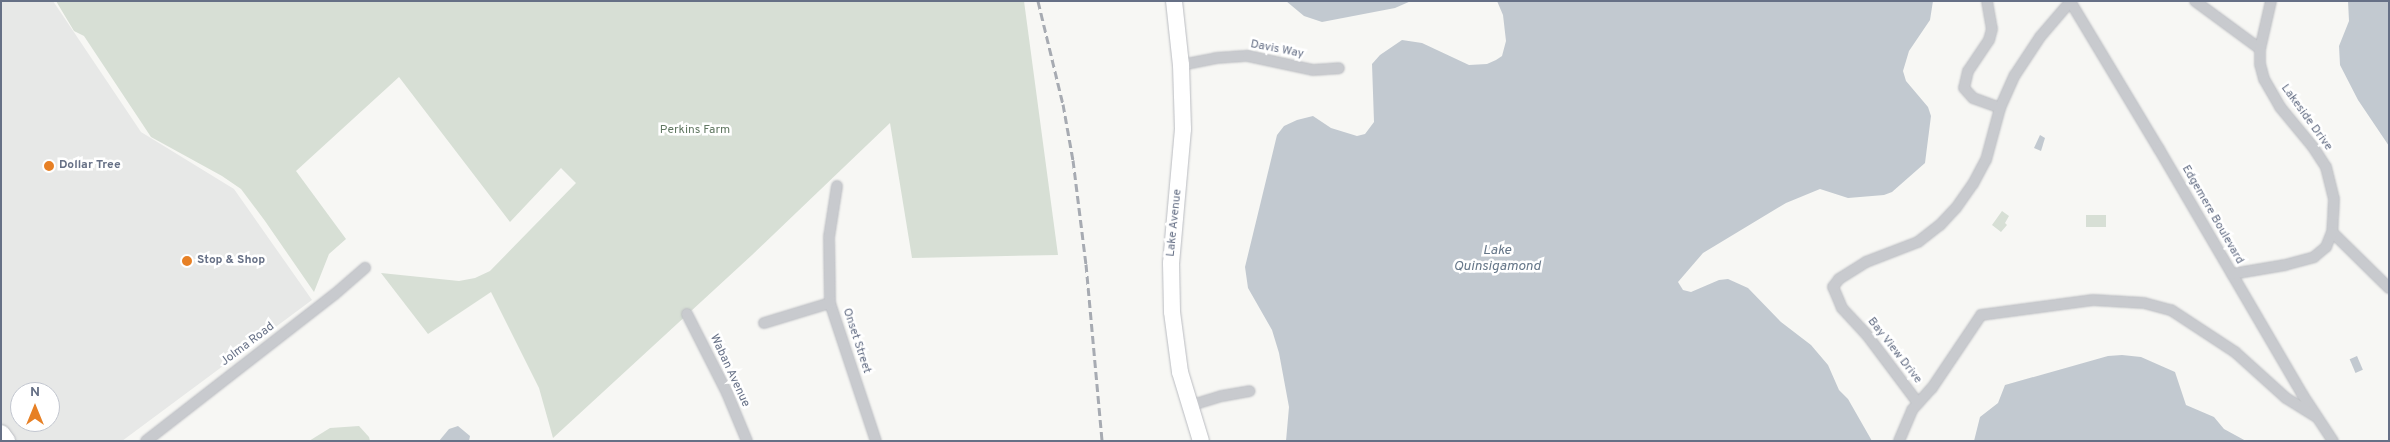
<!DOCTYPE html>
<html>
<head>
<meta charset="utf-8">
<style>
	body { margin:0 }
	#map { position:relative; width:2390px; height:442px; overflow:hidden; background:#f7f7f4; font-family:Overpass,sans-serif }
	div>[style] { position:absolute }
	.built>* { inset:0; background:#e7e8e7 }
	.green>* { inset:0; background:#d7dfd5; transform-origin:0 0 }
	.water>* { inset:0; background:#c2c9d0; transform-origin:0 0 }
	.roads { filter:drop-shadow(0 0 1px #babcc1) drop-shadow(0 0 1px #babcc1) }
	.minor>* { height:10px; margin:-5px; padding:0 5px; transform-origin:5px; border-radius:5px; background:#c8cace }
	.primary>* { height:16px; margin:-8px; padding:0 8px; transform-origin:8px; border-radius:8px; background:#fff }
	.trunk>* { height:18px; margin:-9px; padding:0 9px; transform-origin:9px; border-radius:9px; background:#fff }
	.rail>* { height:3px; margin-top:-1.5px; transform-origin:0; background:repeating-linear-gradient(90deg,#a7abb2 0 8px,transparent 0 12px) }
	.dots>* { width:14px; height:14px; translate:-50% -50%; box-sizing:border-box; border:2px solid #fff; border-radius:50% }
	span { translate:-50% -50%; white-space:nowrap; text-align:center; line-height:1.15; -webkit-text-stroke:5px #fff; paint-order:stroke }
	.street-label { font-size:12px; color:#667086 }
	.park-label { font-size:12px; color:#617862 }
	.poi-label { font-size:12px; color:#667086; font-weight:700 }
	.left { translate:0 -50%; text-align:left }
	.water-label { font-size:14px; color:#667789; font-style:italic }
	.frame { position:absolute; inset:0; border:2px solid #667086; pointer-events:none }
	.north { position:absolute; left:10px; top:382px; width:50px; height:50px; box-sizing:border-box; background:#fff; border:1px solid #c2c6cf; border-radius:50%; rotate:0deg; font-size:14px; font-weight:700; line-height:20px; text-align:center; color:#667086 }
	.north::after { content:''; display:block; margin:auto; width:18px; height:22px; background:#e78025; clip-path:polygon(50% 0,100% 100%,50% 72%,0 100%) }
</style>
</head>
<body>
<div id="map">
	<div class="built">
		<div style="clip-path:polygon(evenodd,1px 1px,53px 1px,141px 132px,234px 189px,312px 300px,122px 441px,12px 441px,1px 425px,1px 1px,20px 392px,50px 392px,50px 422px,20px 422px,20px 392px)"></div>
	</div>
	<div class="green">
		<div style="clip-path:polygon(56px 1px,1024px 1px,1058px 255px,912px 258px,890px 123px,752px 255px,553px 438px,539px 388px,491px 292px,428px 334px,381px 273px,459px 281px,475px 278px,490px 271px,576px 183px,561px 168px,510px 222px,399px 77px,296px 171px,346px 239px,329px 254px,314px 292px,265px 221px,241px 189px,222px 176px,151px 137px,84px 36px,74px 31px)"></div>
		<div style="clip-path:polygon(2002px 211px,2009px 216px,2005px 223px,2007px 225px,2001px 232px,1992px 225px)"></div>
		<div style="left:2086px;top:215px;width:20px;height:12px"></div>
		<div style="clip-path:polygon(359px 426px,369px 437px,370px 441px,309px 441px,330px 428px)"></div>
	</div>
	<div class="water">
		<div style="clip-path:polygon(1286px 1px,1411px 1px,1395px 8px,1322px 22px,1304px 16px)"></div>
		<div style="clip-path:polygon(1497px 1px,1933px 1px,1930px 20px,1909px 51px,1903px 71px,1906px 81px,1928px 107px,1931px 116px,1925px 163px,1892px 192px,1884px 195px,1848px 198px,1820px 189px,1786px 203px,1703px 253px,1678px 282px,1683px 290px,1691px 292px,1719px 280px,1728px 279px,1748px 288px,1781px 322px,1811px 345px,1828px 365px,1839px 390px,1848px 399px,1872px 441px,1286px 441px,1289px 407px,1279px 353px,1272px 330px,1248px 288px,1245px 267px,1277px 135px,1284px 126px,1297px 120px,1313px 116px,1331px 128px,1357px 136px,1365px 134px,1374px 122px,1372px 64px,1380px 55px,1402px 40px,1422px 43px,1469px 65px,1487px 64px,1496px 60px,1502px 56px,1506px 41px,1503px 15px)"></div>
		<div style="clip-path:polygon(2348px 1px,2389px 1px,2389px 146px,2358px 100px,2340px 65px,2339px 46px,2349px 21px)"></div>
		<div style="clip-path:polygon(2040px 135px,2045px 138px,2041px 151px,2034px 148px)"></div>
		<div style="clip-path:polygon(2122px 355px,2141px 357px,2175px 372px,2186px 405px,2214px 417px,2224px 429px,2246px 441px,1974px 441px,1980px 417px,1998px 403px,2005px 385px,2108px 356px)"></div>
		<div style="left:2357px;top:356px;width:15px;height:8px;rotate:67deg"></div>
		<div style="clip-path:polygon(458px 426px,470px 436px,469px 441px,439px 441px,449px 429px)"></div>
	</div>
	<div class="roads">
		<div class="minor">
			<div style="left:1987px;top:1px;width:28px;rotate:80deg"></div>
			<div style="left:1992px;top:29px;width:11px;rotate:105deg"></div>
			<div style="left:1989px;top:40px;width:37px;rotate:124deg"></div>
			<div style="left:1968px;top:71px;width:17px;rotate:103deg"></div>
			<div style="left:1964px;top:88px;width:13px;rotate:48deg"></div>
			<div style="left:1973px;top:98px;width:29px;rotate:20deg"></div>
			<div style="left:2070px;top:1px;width:173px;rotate:59deg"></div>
			<div style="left:2159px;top:149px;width:284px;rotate:59.7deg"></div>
			<div style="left:2302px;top:394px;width:56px;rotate:56.6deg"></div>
			<div style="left:2195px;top:1px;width:81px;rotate:36.4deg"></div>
			<div style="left:2271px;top:1px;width:49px;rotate:102.9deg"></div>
			<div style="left:2260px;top:49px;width:15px;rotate:90deg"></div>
			<div style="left:2260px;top:64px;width:16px;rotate:75deg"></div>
			<div style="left:2264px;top:79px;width:32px;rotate:60deg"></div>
			<div style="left:2280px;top:107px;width:52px;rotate:50.5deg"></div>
			<div style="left:2313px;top:147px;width:24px;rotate:57deg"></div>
			<div style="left:2326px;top:167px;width:33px;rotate:76deg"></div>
			<div style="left:2334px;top:199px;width:33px;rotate:93deg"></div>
			<div style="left:2332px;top:232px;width:80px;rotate:44.5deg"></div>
			<div style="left:1181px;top:65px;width:36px;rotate:-11deg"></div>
			<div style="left:1216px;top:58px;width:32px;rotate:-4deg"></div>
			<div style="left:1248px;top:56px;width:66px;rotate:12.2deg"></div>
			<div style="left:1313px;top:70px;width:26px;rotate:-4deg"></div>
			<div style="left:837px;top:186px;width:52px;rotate:98.9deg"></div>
			<div style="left:829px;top:237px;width:66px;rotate:89.1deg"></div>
			<div style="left:830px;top:303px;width:145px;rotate:71.6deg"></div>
			<div style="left:2232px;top:274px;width:54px;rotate:-9.6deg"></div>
			<div style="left:2285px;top:265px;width:30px;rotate:-15deg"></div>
			<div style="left:2314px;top:257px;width:16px;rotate:-40deg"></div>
			<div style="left:2326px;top:247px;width:16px;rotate:-68deg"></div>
			<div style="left:687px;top:314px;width:89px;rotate:63.1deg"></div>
			<div style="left:727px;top:393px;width:52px;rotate:67.4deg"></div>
			<div style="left:764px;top:323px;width:69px;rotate:-16.9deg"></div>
			<div style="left:1918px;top:403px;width:85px;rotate:-126.9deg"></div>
			<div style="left:1867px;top:335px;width:37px;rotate:-133deg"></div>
			<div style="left:1842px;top:308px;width:23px;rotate:-113deg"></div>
			<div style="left:1833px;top:287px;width:10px;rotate:-53deg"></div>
			<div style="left:1839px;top:279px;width:32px;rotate:-32deg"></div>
			<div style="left:1866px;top:262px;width:56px;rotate:-21deg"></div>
			<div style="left:1918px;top:242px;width:28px;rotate:-38deg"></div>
			<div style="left:1940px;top:225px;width:23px;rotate:-47deg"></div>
			<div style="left:1956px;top:208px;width:29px;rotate:-55deg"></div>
			<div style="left:1973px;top:184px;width:27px;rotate:-62deg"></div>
			<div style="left:1986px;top:160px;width:54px;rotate:-74.9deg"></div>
			<div style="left:2000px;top:108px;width:36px;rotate:-66deg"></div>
			<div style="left:2015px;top:75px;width:45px;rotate:-56.7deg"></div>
			<div style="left:2040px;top:37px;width:48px;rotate:-49.3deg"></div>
			<div style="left:1189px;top:406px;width:34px;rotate:-17deg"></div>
			<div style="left:1222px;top:396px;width:28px;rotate:-10deg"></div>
			<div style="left:146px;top:441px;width:239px;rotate:-37.9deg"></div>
			<div style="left:335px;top:294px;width:40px;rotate:-41deg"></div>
			<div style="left:1899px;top:441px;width:34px;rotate:-67deg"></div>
			<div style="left:1912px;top:410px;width:30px;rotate:-48deg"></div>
			<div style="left:1932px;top:388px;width:88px;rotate:-56.1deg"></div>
			<div style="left:1981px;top:315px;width:113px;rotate:-7.6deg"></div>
			<div style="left:2093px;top:300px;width:51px;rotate:3.4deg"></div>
			<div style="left:2144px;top:303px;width:28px;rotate:15deg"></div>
			<div style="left:2171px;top:310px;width:77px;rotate:33.3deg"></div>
			<div style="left:2235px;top:352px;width:69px;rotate:42deg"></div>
			<div style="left:2286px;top:398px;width:36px;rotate:32deg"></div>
		</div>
		<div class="primary">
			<div style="left:1174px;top:1px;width:64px;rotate:83.8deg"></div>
			<div style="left:1181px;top:65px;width:64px;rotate:88.2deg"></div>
			<div style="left:1183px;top:129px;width:135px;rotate:95.1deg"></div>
			<div style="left:1171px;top:263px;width:49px;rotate:88.8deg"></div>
			<div style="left:1172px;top:312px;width:61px;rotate:82.4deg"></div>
			<div style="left:1180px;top:372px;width:72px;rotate:73.1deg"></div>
		</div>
		<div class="trunk">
			<div style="left:1px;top:434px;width:9px;rotate:54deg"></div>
		</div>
	</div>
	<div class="rail">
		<div style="left:1038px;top:1px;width:106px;rotate:76.4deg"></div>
		<div style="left:1063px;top:104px;width:57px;rotate:79.9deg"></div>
		<div style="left:1073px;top:160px;width:105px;rotate:82.9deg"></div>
		<div style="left:1086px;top:264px;width:178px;rotate:84.8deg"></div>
	</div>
	<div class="dots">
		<div style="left:49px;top:166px;background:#e78025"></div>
		<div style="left:187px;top:261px;background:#e78025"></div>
	</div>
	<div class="street-label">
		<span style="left:1277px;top:50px;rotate:11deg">Davis Way</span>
		<span style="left:2306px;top:118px;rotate:54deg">Lakeside Drive</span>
		<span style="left:2212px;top:215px;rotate:60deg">Edgemere Boulevard</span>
		<span style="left:1175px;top:223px;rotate:-84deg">Lake Avenue</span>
		<span style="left:856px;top:341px;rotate:72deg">Onset Street</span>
		<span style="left:248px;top:345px;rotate:-37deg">Jolma Road</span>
		<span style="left:1894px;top:351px;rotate:52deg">Bay View Drive</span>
		<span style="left:729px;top:371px;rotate:65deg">Waban Avenue</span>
	</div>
	<div class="park-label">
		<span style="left:695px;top:131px">Perkins Farm</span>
	</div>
	<div class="poi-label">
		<span class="left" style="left:59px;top:166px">Dollar Tree</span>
		<span class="left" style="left:197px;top:261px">Stop &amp; Shop</span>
	</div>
	<div class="water-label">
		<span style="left:1497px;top:259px">Lake<br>Quinsigamond</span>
	</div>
	<div class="frame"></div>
	<div class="north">N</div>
</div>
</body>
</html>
